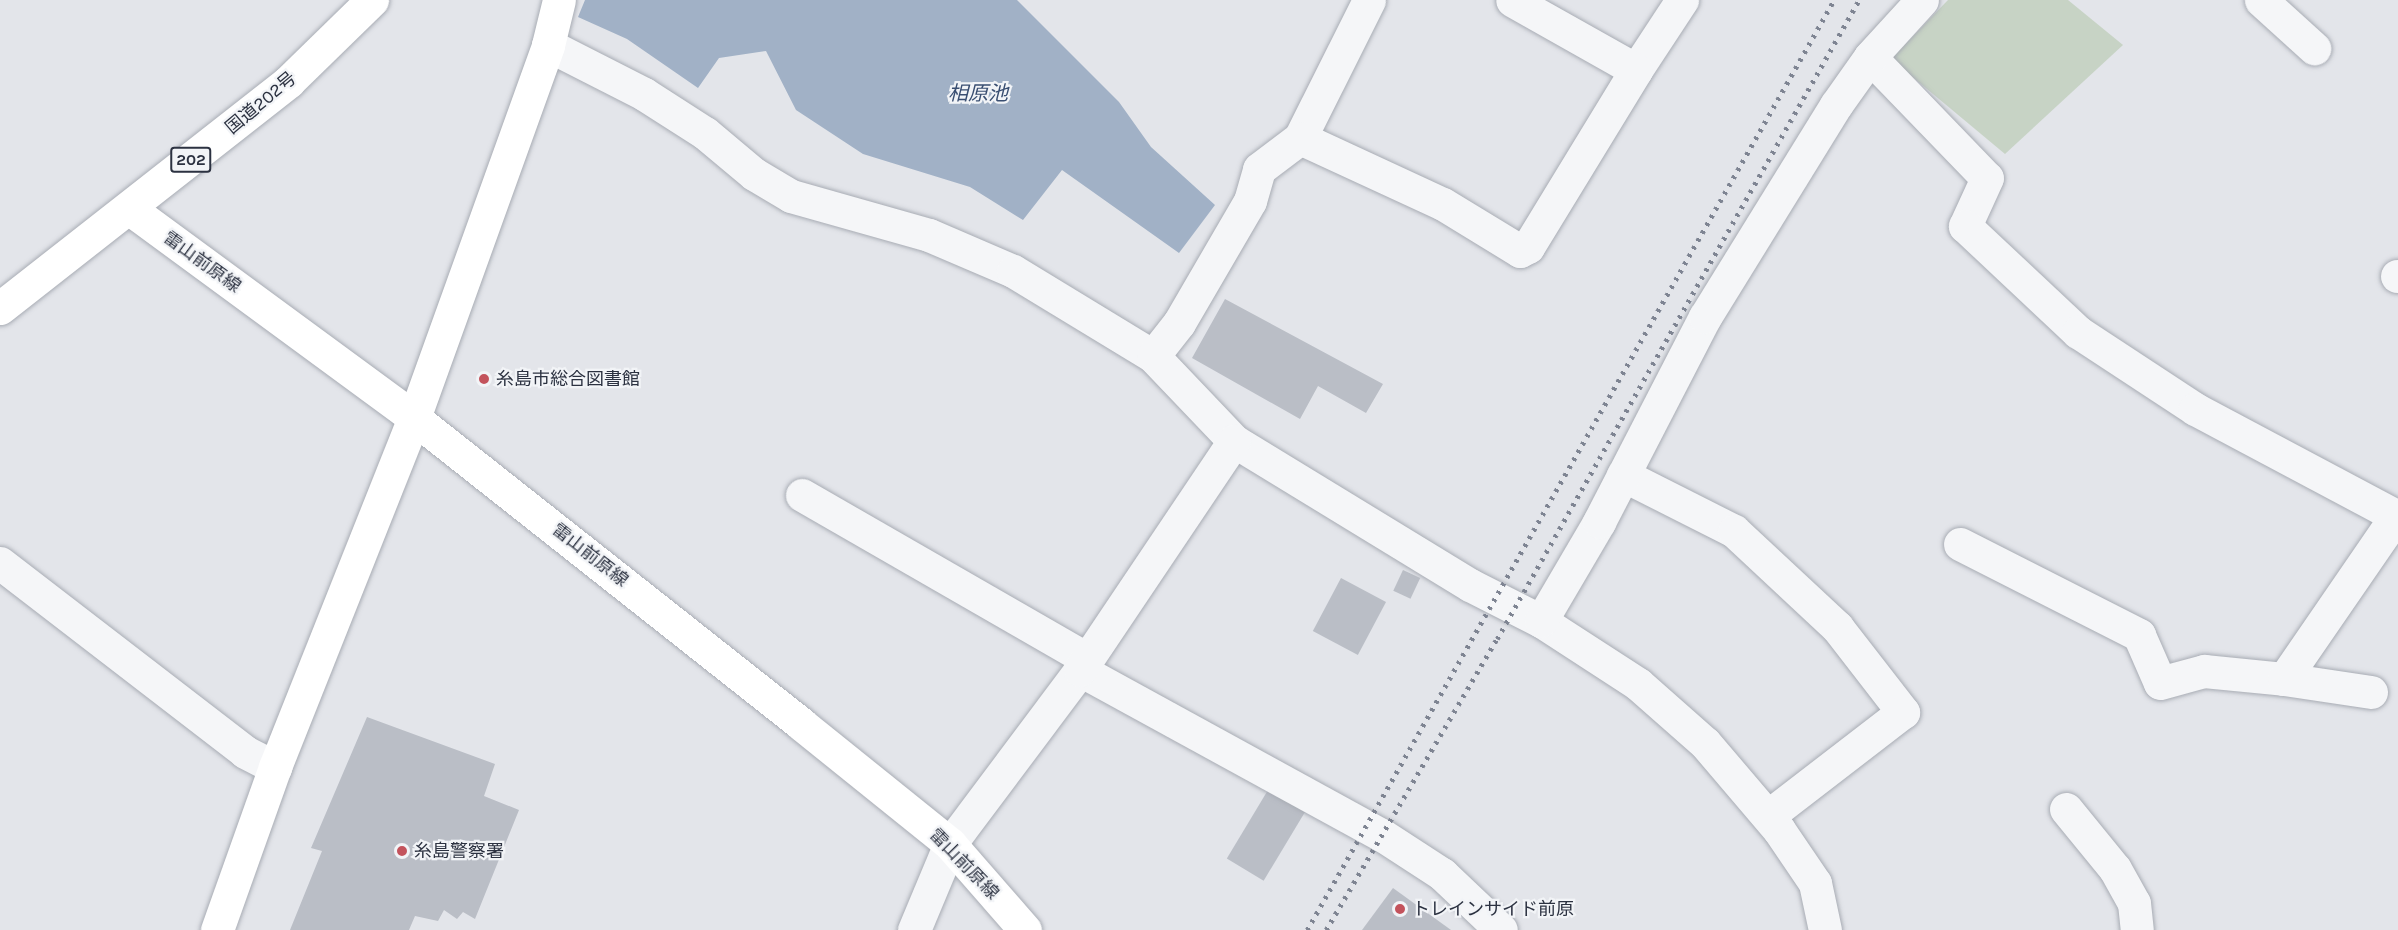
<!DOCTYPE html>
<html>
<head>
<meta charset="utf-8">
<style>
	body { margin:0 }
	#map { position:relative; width:2398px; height:930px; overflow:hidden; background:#e3e5ea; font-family:Karla,"Noto Sans JP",sans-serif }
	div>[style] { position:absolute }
	.green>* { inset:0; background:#c7d3c5 }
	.water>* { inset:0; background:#a1b1c6 }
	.building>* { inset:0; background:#babec6; transform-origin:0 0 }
	.roads { filter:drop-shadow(0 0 2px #a8acb4) drop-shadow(0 0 2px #a8acb4) }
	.street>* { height:33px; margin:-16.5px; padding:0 16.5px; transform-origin:16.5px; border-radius:16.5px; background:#f5f6f8 }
	.secondary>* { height:33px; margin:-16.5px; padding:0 16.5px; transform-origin:16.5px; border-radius:16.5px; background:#fff }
	.highway>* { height:33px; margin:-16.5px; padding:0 16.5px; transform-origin:16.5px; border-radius:16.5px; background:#fff }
	.rail>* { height:4.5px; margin-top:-2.25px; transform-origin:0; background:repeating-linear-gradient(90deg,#7e8492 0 3px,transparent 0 9px) }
	.dots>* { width:16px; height:16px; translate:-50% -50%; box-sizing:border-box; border:3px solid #f2f4f7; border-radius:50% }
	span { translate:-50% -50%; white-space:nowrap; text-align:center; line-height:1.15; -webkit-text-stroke:4.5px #f2f4f7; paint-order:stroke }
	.shield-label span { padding:2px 4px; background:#f2f4f7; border:2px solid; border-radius:4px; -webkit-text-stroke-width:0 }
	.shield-label { font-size:16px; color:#2c3241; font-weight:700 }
	.street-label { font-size:18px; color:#2c3241 }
	.poi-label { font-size:18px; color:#2c3241 }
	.left { translate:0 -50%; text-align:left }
	.water-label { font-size:20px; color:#394e71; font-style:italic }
</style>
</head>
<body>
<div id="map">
	<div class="green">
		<div style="clip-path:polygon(1948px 0,2068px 0,2123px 45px,2005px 154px,1891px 59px)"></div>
	</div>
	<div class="water">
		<div style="clip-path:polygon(585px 0,1017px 0,1119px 102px,1151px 147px,1215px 205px,1179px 253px,1062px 170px,1023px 220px,970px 187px,863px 154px,796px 110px,766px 51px,719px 58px,698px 88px,627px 39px,578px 17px)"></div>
	</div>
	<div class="building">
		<div style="clip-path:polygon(1225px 299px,1383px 384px,1366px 413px,1318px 386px,1300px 419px,1192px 358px)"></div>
		<div style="left:1403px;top:570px;width:19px;height:23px;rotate:25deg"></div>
		<div style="left:1341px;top:578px;width:51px;height:60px;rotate:28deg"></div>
		<div style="clip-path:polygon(367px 717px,495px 764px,484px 796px,519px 810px,475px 919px,463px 912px,457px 919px,444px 910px,438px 921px,415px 916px,409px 930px,290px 930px,322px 851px,311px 848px)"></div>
		<div style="left:1268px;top:790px;width:43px;height:80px;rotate:31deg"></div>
		<div style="clip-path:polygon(1393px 888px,1451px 930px,1362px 930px)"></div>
	</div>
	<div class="roads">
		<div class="street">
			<div style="left:2261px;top:0;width:72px;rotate:42.2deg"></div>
			<div style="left:548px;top:45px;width:108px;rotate:27deg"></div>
			<div style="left:644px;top:94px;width:72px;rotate:32.6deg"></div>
			<div style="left:705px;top:133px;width:64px;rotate:39.9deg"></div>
			<div style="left:754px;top:174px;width:43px;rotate:30.7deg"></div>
			<div style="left:791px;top:196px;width:143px;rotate:15.8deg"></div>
			<div style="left:929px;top:235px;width:91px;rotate:23.2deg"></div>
			<div style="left:1013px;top:271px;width:164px;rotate:31.3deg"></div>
			<div style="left:1153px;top:356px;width:117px;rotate:46.4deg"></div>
			<div style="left:1234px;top:441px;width:276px;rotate:31.4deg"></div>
			<div style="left:1470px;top:585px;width:80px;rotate:26.9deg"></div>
			<div style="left:1541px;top:621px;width:116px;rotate:33deg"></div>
			<div style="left:1638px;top:684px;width:89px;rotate:41.4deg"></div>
			<div style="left:1705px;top:743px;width:114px;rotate:49.6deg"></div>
			<div style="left:1779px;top:830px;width:64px;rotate:55.8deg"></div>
			<div style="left:1815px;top:883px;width:48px;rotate:78deg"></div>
			<div style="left:1870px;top:57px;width:168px;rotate:46deg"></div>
			<div style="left:1987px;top:178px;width:53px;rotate:114.6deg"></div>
			<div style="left:1965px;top:226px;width:155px;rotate:43.2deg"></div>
			<div style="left:2078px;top:332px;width:140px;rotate:33.3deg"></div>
			<div style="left:2195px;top:409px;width:230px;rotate:28deg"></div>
			<div style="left:1636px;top:70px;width:84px;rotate:-56.7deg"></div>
			<div style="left:1300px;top:138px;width:154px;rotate:-63.4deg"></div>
			<div style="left:2397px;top:276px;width:1px"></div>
			<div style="left:1153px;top:356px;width:42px;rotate:-51.8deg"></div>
			<div style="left:1179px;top:323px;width:141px;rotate:-59.8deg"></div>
			<div style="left:1250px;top:201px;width:33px;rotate:-74deg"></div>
			<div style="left:1259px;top:169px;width:51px;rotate:-37.1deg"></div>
			<div style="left:1300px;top:138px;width:157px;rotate:24.8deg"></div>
			<div style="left:1443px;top:204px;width:90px;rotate:31.4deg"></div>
			<div style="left:1520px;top:251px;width:9px;rotate:-27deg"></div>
			<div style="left:1528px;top:247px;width:207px;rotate:-58.6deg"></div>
			<div style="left:1636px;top:70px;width:142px;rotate:-150.6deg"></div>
			<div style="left:1623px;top:475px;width:124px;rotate:26.8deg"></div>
			<div style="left:1734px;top:531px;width:141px;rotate:43deg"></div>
			<div style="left:1837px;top:627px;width:108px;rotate:52.2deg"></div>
			<div style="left:1903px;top:712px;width:170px;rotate:142.4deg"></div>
			<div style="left:802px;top:495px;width:329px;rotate:29.9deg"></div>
			<div style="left:1960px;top:544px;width:201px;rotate:26.9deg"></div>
			<div style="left:2139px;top:635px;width:52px;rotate:66.4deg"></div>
			<div style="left:2160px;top:683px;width:46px;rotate:-15.3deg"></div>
			<div style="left:2204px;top:671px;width:80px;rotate:5.7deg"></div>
			<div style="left:0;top:563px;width:309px;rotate:37.6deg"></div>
			<div style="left:245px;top:752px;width:34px;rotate:27deg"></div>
			<div style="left:1541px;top:621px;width:115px;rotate:-59.6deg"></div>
			<div style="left:1599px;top:522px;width:231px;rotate:-62.7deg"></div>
			<div style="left:1705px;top:317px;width:249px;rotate:-58.3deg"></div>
			<div style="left:1836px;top:105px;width:59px;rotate:-54.7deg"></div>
			<div style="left:1870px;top:57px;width:77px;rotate:-47.6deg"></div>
			<div style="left:1080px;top:670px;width:344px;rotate:28.7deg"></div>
			<div style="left:1382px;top:835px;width:72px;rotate:33deg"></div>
			<div style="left:1442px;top:874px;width:81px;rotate:43.5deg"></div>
			<div style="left:2371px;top:692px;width:88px;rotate:-171.5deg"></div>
			<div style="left:2284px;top:679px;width:198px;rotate:-55.5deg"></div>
			<div style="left:2066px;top:809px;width:77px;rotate:50.8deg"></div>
			<div style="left:2115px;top:869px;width:39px;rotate:61deg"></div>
			<div style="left:2134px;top:903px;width:27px;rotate:84deg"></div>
			<div style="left:914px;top:930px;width:93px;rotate:-67.3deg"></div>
			<div style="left:950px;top:844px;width:217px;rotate:-53.2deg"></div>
			<div style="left:1080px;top:670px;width:276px;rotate:-56.1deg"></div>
		</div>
		<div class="secondary">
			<div style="left:130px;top:209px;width:353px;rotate:36.3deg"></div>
			<div style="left:414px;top:418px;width:493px;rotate:38.3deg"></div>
			<div style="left:801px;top:724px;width:191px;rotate:38.8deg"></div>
			<div style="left:950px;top:844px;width:114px;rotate:48.9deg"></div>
			<div style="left:217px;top:930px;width:173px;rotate:-70.4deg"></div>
			<div style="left:275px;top:767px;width:376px;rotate:-68.3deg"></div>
			<div style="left:414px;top:418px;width:396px;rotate:-70.2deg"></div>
			<div style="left:548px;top:45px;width:46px;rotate:-76.3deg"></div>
		</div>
		<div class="highway">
			<div style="left:0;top:308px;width:367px;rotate:-38.1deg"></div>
			<div style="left:289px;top:81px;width:116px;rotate:-44.3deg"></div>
		</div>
	</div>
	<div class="rail">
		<div style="left:1307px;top:930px;width:1069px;rotate:-60.46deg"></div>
		<div style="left:1326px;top:930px;width:338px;rotate:-59.6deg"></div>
		<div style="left:1497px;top:639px;width:734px;rotate:-60.47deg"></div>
	</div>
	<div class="dots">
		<div style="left:484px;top:379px;background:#c3535c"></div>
		<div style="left:402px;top:851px;background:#c3535c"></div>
		<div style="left:1400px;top:909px;background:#c3535c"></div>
	</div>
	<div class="shield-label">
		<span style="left:191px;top:160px">202</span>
	</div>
	<div class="street-label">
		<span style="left:261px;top:103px;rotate:-40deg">国道202号</span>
		<span style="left:202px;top:262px;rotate:36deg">雷山前原線</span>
		<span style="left:590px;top:555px;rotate:38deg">雷山前原線</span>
		<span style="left:964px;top:864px;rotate:46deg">雷山前原線</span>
	</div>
	<div class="poi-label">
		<span class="left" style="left:496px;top:379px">糸島市総合図書館</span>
		<span class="left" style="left:414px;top:851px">糸島警察署</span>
		<span class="left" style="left:1412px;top:909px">トレインサイド前原</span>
	</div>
	<div class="water-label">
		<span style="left:978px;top:93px">相原池</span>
	</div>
</div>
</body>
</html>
